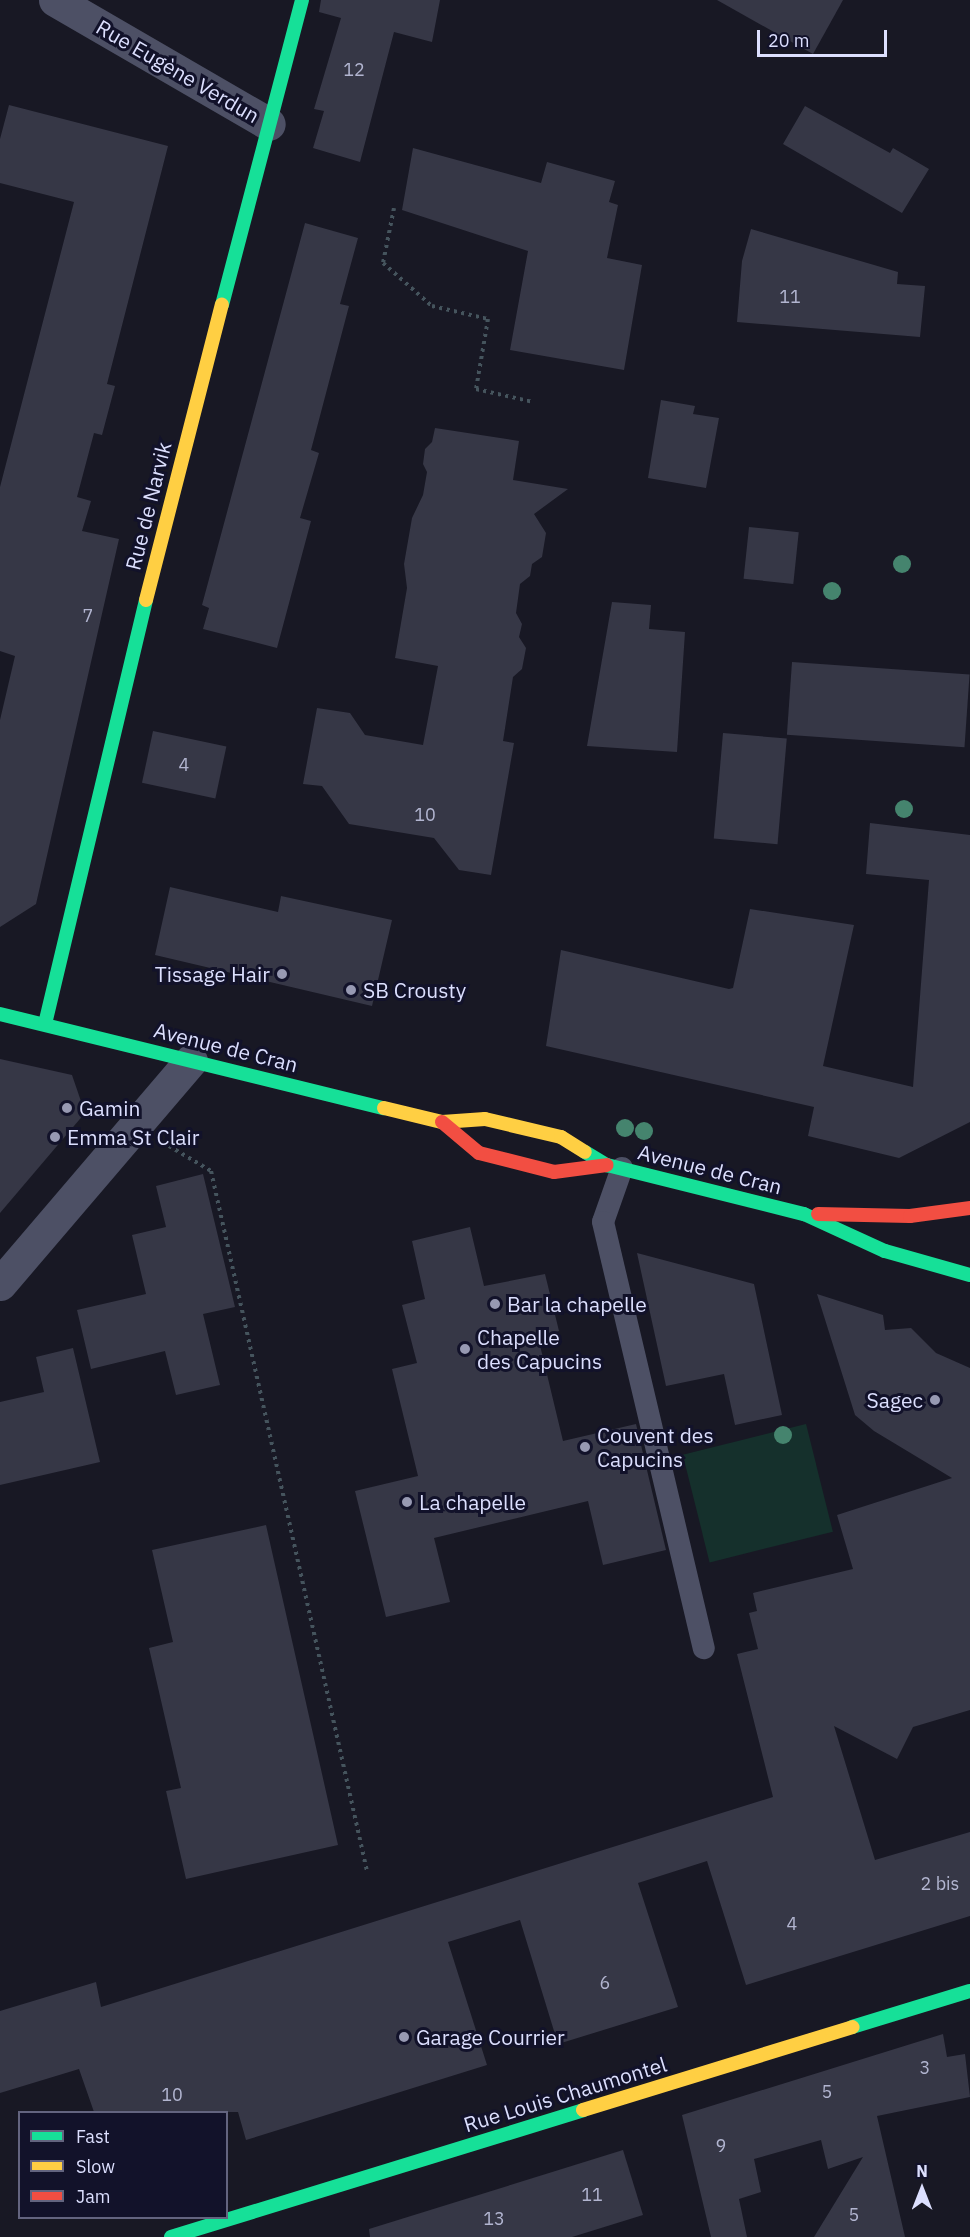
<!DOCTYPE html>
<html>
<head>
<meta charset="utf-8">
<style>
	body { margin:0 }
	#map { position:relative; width:970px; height:2237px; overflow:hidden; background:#181824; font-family:"IBM Plex Sans",sans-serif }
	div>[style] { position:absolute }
	.green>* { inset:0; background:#15302c; transform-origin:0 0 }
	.building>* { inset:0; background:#363746; transform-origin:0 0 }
	.path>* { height:4px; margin-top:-2px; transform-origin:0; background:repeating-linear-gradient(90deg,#45545d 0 3px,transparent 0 7.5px) }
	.lane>* { height:22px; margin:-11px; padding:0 11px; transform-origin:11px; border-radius:11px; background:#4d5065 }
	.street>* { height:33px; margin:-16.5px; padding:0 16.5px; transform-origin:16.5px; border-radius:16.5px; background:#4d5065 }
	.fast>* { height:14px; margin:-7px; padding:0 7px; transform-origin:7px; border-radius:7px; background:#16e098 }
	.slow>* { height:14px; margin:-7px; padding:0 7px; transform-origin:7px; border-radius:7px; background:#ffcf43 }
	.jam>* { height:14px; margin:-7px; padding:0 7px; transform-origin:7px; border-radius:7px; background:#f24e42 }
	.trees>* { width:18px; height:18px; margin:-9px; border-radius:50%; background:#45846e }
	.dots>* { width:16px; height:16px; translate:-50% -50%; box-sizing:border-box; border:3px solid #12122a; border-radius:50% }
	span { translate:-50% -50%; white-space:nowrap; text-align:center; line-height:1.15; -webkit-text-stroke:6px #12122a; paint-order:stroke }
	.number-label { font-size:18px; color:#b2b5d0 }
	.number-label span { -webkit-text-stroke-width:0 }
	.street-label { font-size:21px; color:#dcdffe }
	.poi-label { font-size:21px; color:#dcdffe }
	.right { translate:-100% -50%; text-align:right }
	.left { translate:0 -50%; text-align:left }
	.legend { position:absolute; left:18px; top:2111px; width:210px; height:108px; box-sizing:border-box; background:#12122a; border:2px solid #63647f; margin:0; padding:8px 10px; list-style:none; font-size:18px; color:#dcdffe }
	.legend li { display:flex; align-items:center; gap:12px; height:30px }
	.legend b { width:30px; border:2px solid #63647f }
	.north { position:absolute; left:892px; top:2159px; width:60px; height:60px; -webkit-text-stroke:4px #12122a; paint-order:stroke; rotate:0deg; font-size:16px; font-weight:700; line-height:24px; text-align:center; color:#dcdffe }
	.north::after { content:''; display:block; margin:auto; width:21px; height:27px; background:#dcdffe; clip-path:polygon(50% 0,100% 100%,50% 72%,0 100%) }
	.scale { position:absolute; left:757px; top:30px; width:130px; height:27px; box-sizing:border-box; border:3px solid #dcdffe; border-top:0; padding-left:8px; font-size:18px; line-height:21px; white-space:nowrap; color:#dcdffe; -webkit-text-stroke:4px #12122a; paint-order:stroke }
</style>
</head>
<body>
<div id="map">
	<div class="green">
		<div style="left:806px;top:1424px;width:111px;height:127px;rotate:76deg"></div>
	</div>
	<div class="building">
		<div style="clip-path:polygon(321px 0,440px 0,432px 42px,394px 32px,360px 162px,313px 148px,324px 111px,314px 109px,341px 18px,319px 12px)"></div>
		<div style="clip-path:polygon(717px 0,843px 0,813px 54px)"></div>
		<div style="clip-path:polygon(9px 105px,168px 146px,107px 384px,115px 386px,102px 435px,94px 433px,77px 497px,91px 501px,82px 531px,119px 539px,36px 904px,0 927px,0 720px,15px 656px,0 651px,0 487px,74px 202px,0 183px,0 139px)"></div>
		<div style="clip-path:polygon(805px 106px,890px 153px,893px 148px,929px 169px,902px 213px,783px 144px)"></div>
		<div style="clip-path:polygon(413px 148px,541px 183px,547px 162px,615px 181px,609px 202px,618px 205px,607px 258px,642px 265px,624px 370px,510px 350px,528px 251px,402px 210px)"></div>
		<div style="clip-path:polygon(305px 223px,358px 238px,340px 304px,349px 306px,311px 450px,319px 453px,300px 518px,311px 521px,277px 648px,203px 629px,209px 608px,202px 605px)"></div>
		<div style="clip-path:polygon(751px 229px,898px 272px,897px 284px,925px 286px,920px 337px,737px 322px,742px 261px)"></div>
		<div style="clip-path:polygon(661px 400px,695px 406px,693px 414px,719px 418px,706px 488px,648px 478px)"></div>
		<div style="clip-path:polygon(435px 428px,519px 441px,513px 480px,568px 489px,534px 514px,546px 533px,542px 557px,532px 564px,530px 576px,520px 584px,516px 613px,522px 624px,519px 637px,526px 648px,522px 669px,513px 677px,503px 741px,514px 743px,491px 875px,459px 870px,434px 838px,349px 824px,322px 786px,303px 784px,317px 708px,350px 713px,365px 735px,423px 745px,438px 666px,395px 658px,407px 588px,404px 564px,412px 518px,423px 495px,427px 472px,423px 464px,425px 449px,432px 442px)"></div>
		<div style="left:749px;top:527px;width:50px;height:52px;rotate:6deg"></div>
		<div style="clip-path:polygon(612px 602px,651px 605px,649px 629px,685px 632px,677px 752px,587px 746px)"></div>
		<div style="left:792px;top:662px;width:178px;height:73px;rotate:4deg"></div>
		<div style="left:153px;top:731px;width:75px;height:53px;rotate:12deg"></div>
		<div style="left:723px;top:733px;width:64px;height:106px;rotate:5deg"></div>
		<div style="clip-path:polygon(870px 823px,970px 835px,970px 1122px,899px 1158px,808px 1136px,814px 1107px,546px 1046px,561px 950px,729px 989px,733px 988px,750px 909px,854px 925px,823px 1066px,913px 1087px,929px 880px,866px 874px)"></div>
		<div style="clip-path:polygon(170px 887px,278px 912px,281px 896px,392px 920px,372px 1006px,155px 955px)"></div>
		<div style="clip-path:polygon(0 1059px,72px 1075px,85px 1113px,0 1213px)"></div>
		<div style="clip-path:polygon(203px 1174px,235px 1307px,203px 1314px,220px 1385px,176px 1395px,165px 1351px,91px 1369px,77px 1310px,146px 1294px,132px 1235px,166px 1227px,156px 1186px)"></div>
		<div style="clip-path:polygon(470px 1227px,484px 1286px,545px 1274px,559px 1331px,538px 1337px,563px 1441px,636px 1424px,666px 1550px,603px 1565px,588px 1501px,434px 1538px,450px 1602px,386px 1617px,355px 1491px,418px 1476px,392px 1369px,417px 1363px,402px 1305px,425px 1299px,412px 1241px)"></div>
		<div style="clip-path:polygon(637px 1253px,754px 1284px,782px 1415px,735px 1425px,724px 1374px,666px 1386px)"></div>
		<div style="clip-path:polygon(817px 1294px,883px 1315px,885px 1330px,911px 1328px,936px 1353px,970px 1368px,970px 1710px,913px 1727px,897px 1759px,834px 1726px,875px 1860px,970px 1832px,970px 1916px,746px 1985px,707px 1861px,638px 1883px,678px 2007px,558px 2044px,520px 1920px,448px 1942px,487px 2065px,246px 2140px,238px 2112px,94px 2112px,79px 2069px,0 2093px,0 2011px,96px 1982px,101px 2007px,773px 1797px,737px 1654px,758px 1649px,749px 1613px,757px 1611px,753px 1593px,853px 1569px,837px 1515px,952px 1478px,874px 1431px,855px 1415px)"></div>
		<div style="clip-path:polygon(73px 1348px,100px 1462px,0 1485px,0 1402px,44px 1392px,36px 1357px)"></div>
		<div style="clip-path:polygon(266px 1525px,338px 1845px,186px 1879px,166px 1791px,181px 1788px,149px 1648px,173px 1642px,152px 1550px)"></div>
		<div style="clip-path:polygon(943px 2034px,947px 2057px,965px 2054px,970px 2097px,877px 2116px,905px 2237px,814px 2237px,863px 2157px,828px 2169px,821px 2140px,754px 2159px,761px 2192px,739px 2199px,747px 2237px,711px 2237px,682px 2115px)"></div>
		<div style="clip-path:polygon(623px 2150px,643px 2215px,572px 2237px,370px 2237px,369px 2229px)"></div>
	</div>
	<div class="path">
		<div style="left:394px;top:208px;width:56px;rotate:101.3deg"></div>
		<div style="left:383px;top:263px;width:65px;rotate:41.3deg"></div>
		<div style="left:432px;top:306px;width:57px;rotate:13.1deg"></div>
		<div style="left:488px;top:319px;width:71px;rotate:99.7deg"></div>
		<div style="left:476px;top:389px;width:58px;rotate:12.8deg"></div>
		<div style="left:169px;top:1146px;width:49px;rotate:30.8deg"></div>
		<div style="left:211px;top:1171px;width:717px;rotate:77.44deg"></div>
	</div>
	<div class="lane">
		<div style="left:622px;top:1168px;width:57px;rotate:109.4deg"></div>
		<div style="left:603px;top:1222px;width:438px;rotate:76.7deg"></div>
	</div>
	<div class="street">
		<div style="left:55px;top:0;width:247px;rotate:30.1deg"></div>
		<div style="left:0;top:1284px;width:294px;rotate:-49.5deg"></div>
	</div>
	<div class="fast">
		<div style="left:222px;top:305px;width:315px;rotate:-75.3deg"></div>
		<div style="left:0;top:1014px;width:395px;rotate:13.8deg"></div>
		<div style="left:45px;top:1024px;width:436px;rotate:-76.6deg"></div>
		<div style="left:585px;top:1152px;width:26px;rotate:31deg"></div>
		<div style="left:607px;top:1165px;width:203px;rotate:14deg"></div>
		<div style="left:804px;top:1214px;width:89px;rotate:24.6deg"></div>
		<div style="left:885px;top:1251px;width:88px;rotate:15.8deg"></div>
		<div style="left:852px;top:2027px;width:123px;rotate:-17deg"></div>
		<div style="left:171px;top:2237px;width:431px;rotate:-17.1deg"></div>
	</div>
	<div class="slow">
		<div style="left:146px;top:600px;width:305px;rotate:-75.6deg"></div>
		<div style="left:384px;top:1108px;width:60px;rotate:13.6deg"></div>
		<div style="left:442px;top:1122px;width:43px;rotate:-4deg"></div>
		<div style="left:485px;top:1119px;width:78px;rotate:13.3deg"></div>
		<div style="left:561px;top:1137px;width:28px;rotate:32deg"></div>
		<div style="left:583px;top:2110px;width:282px;rotate:-17.1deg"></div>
	</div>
	<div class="jam">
		<div style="left:442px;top:1122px;width:48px;rotate:40deg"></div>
		<div style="left:479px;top:1153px;width:77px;rotate:14.2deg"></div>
		<div style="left:554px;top:1172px;width:53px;rotate:-7.5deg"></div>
		<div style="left:818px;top:1214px;width:92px;rotate:1.2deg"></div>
		<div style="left:910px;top:1216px;width:61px;rotate:-7.6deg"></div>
	</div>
	<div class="trees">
		<div style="left:902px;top:564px"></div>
		<div style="left:832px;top:591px"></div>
		<div style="left:904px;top:809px"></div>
		<div style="left:625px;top:1128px"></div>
		<div style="left:644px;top:1131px"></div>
		<div style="left:783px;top:1435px"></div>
	</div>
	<div class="dots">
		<div style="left:282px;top:974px;background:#9799b2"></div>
		<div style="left:351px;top:990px;background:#9799b2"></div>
		<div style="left:67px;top:1108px;background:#9799b2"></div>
		<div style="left:55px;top:1137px;background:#9799b2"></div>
		<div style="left:495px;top:1304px;background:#9799b2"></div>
		<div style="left:465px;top:1349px;background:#9799b2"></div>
		<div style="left:935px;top:1400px;background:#9799b2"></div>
		<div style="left:585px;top:1447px;background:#9799b2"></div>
		<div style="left:407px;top:1502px;background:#9799b2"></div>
		<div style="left:404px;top:2037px;background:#9799b2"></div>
	</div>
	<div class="number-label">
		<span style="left:354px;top:70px">12</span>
		<span style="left:790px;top:297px">11</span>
		<span style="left:88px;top:616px">7</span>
		<span style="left:184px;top:765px">4</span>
		<span style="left:425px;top:815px">10</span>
		<span style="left:940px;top:1884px">2 bis</span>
		<span style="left:792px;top:1924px">4</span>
		<span style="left:605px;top:1983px">6</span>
		<span style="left:925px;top:2068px">3</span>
		<span style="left:827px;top:2092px">5</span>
		<span style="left:172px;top:2095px">10</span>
		<span style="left:721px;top:2146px">9</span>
		<span style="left:592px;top:2195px">11</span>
		<span style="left:854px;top:2215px">5</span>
		<span style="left:494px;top:2219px">13</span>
	</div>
	<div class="street-label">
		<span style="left:178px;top:71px;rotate:30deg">Rue Eugène Verdun</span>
		<span style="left:148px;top:506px;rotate:-76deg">Rue de Narvik</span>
		<span style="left:226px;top:1047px;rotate:14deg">Avenue de Cran</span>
		<span style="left:710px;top:1169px;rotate:14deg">Avenue de Cran</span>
		<span style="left:565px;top:2094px;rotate:-17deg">Rue Louis Chaumontel</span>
	</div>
	<div class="poi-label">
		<span class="right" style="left:270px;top:974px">Tissage Hair</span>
		<span class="left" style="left:363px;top:990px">SB Crousty</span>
		<span class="left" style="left:79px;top:1108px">Gamin</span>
		<span class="left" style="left:67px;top:1137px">Emma St Clair</span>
		<span class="left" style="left:507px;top:1304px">Bar la chapelle</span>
		<span class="left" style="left:477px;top:1349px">Chapelle<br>des Capucins</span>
		<span class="right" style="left:923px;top:1400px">Sagec</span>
		<span class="left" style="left:597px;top:1447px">Couvent des<br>Capucins</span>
		<span class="left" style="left:419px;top:1502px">La chapelle</span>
		<span class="left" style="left:416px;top:2037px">Garage Courrier</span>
	</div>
	<ul class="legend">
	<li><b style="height:8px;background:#16e098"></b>Fast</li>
	<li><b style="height:8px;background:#ffcf43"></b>Slow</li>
	<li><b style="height:8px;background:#f24e42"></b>Jam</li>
	</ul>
	<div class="north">N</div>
	<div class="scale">20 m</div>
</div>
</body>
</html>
